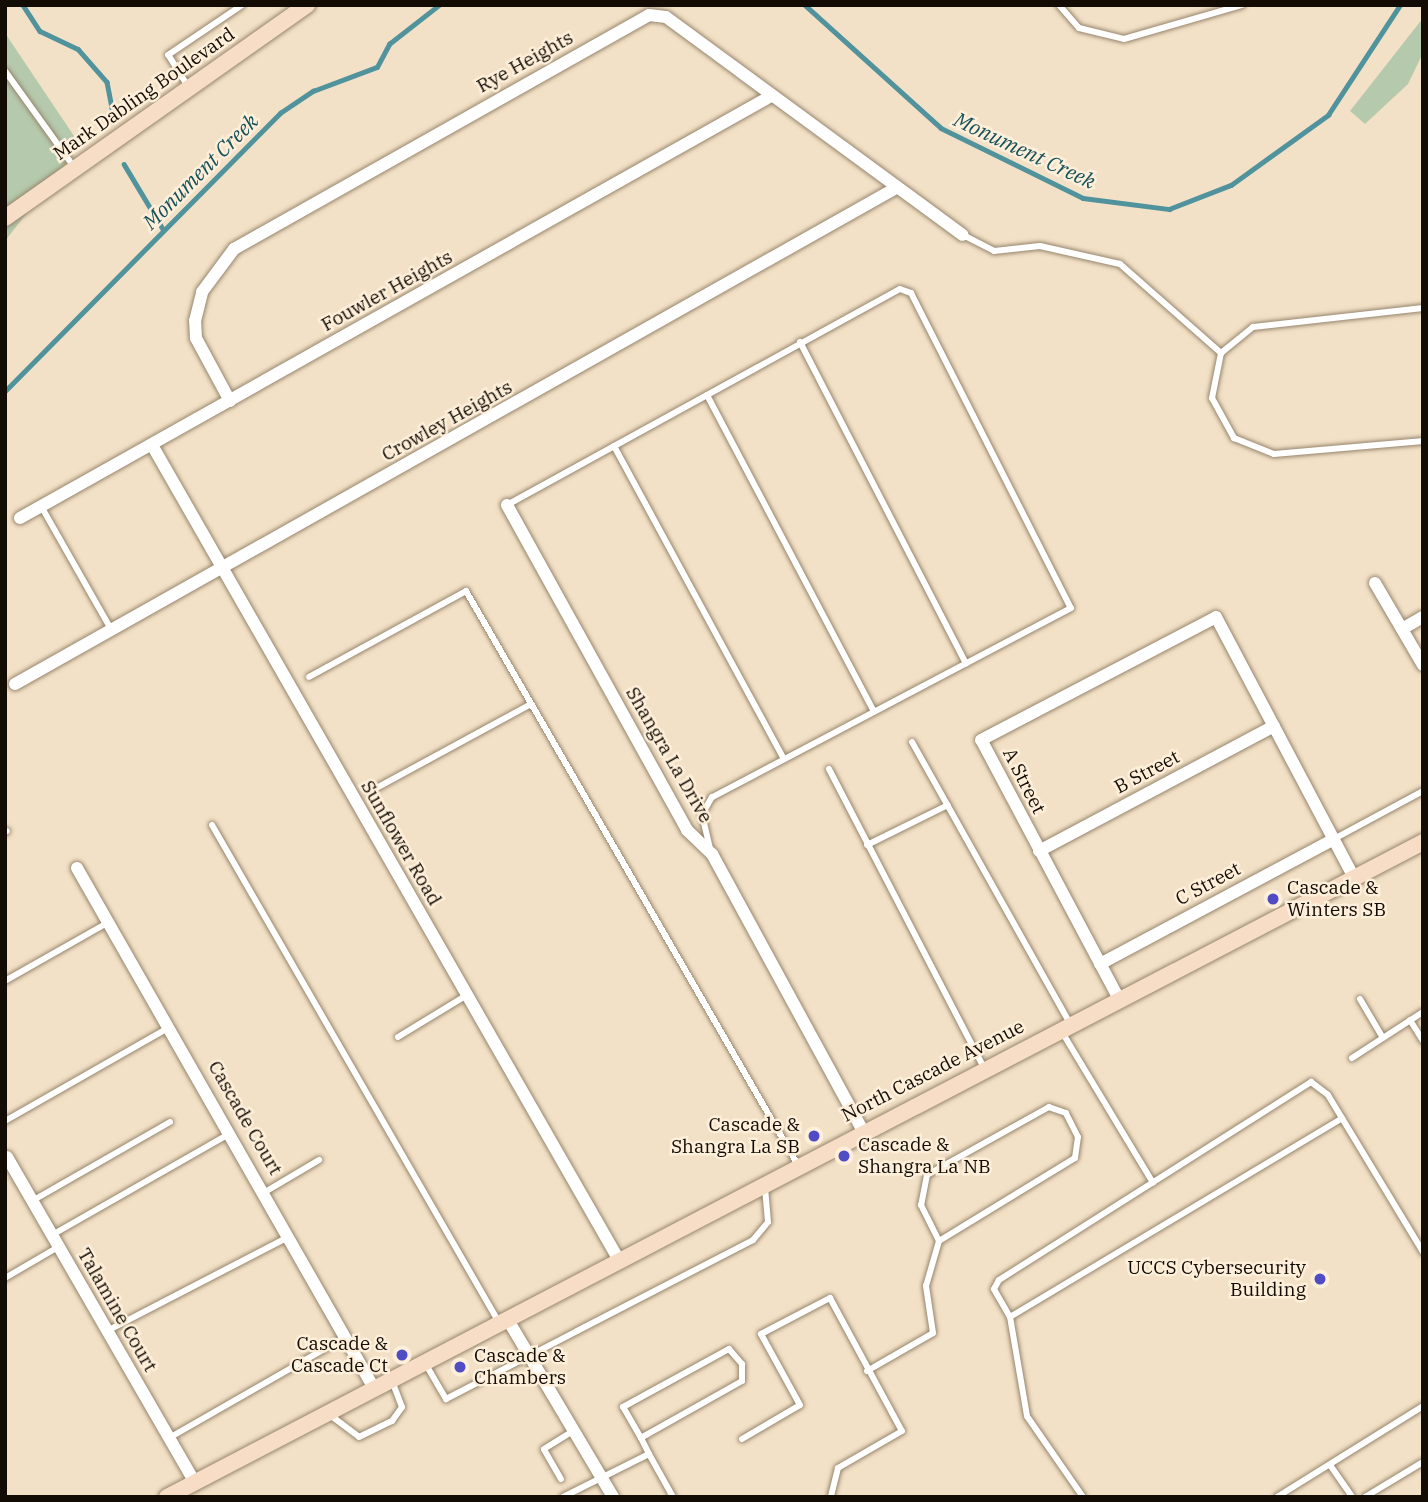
<!DOCTYPE html>
<html>
<head>
<meta charset="utf-8">
<style>
	body { margin:0 }
	#map { position:relative; width:1428px; height:1502px; overflow:hidden; background:#f3e1c7; font-family:"IBM Plex Serif",serif }
	div>[style] { position:absolute }
	.green>* { inset:0; background:#b5c9ac }
	.stream>* { height:4.5px; margin:-2.25px; padding:0 2.25px; transform-origin:2.25px; border-radius:2.25px; background:#50939d }
	.roads { filter:drop-shadow(0 0 2px #96866d) drop-shadow(0 0 2px #96866d) }
	.lane>* { height:6px; margin:-3px; padding:0 3px; transform-origin:3px; border-radius:3px; background:#fff }
	.street>* { height:12px; margin:-6px; padding:0 6px; transform-origin:6px; border-radius:6px; background:#fff }
	.secondary>* { height:16px; margin:-8px; padding:0 8px; transform-origin:8px; border-radius:8px; background:#f7ddc5 }
	.dots>* { width:19px; height:19px; translate:-50% -50%; box-sizing:border-box; border:4px solid #feefda; border-radius:50% }
	span { translate:-50% -50%; white-space:nowrap; text-align:center; line-height:1.15; -webkit-text-stroke:5px #feefda; paint-order:stroke }
	.street-label { font-size:19px; color:#120c04 }
	.poi-label { font-size:19px; color:#120c04 }
	.left { translate:0 -50%; text-align:left }
	.right { translate:-100% -50%; text-align:right }
	.water-label { font-size:21px; color:#165158; font-style:italic }
	.frame { position:absolute; inset:0; border:7px solid #120c04; pointer-events:none }
</style>
</head>
<body>
<div id="map">
	<div class="green">
		<div style="clip-path:polygon(1423px 18px,1423px 53px,1408px 84px,1365px 124px,1350px 111px)"></div>
		<div style="clip-path:polygon(5px 33px,80px 145px,5px 241px)"></div>
	</div>
	<div class="stream">
		<div style="left:23px;top:5px;width:31px;rotate:57deg"></div>
		<div style="left:40px;top:31px;width:42px;rotate:25.3deg"></div>
		<div style="left:78px;top:49px;width:44px;rotate:48.7deg"></div>
		<div style="left:107px;top:82px;width:32px;rotate:79deg"></div>
		<div style="left:805px;top:5px;width:183px;rotate:42.1deg"></div>
		<div style="left:941px;top:128px;width:158px;rotate:26.2deg"></div>
		<div style="left:1083px;top:198px;width:87px;rotate:7.3deg"></div>
		<div style="left:1169px;top:209px;width:66px;rotate:-21.2deg"></div>
		<div style="left:1231px;top:185px;width:120px;rotate:-35.8deg"></div>
		<div style="left:1328px;top:115px;width:131px;rotate:-56.8deg"></div>
		<div style="left:124px;top:164px;width:76px;rotate:59deg"></div>
		<div style="left:5px;top:391px;width:391px;rotate:-45.3deg"></div>
		<div style="left:280px;top:113px;width:40px;rotate:-34deg"></div>
		<div style="left:313px;top:91px;width:68px;rotate:-20.6deg"></div>
		<div style="left:377px;top:67px;width:26px;rotate:-62deg"></div>
		<div style="left:389px;top:44px;width:63px;rotate:-38deg"></div>
	</div>
	<div class="roads">
		<div class="lane">
			<div style="left:1059px;top:5px;width:30px;rotate:49deg"></div>
			<div style="left:1079px;top:28px;width:46px;rotate:13.7deg"></div>
			<div style="left:1124px;top:39px;width:123px;rotate:-16.1deg"></div>
			<div style="left:5px;top:71px;width:118px;rotate:54.3deg"></div>
			<div style="left:189px;top:88px;width:39px;rotate:-122deg"></div>
			<div style="left:168px;top:55px;width:89px;rotate:-34deg"></div>
			<div style="left:963px;top:235px;width:35px;rotate:27deg"></div>
			<div style="left:994px;top:251px;width:46px;rotate:-6.2deg"></div>
			<div style="left:1040px;top:246px;width:82px;rotate:12.7deg"></div>
			<div style="left:1120px;top:264px;width:135px;rotate:41.4deg"></div>
			<div style="left:1423px;top:308px;width:171px;rotate:173.6deg"></div>
			<div style="left:1253px;top:327px;width:41px;rotate:140.9deg"></div>
			<div style="left:1221px;top:353px;width:46px;rotate:101.3deg"></div>
			<div style="left:1212px;top:398px;width:46px;rotate:61.2deg"></div>
			<div style="left:1234px;top:438px;width:43px;rotate:21.8deg"></div>
			<div style="left:1274px;top:454px;width:150px;rotate:-5deg"></div>
			<div style="left:800px;top:342px;width:362px;rotate:62.7deg"></div>
			<div style="left:707px;top:395px;width:358px;rotate:62.2deg"></div>
			<div style="left:614px;top:446px;width:356px;rotate:61.5deg"></div>
			<div style="left:507px;top:505px;width:448px;rotate:-28.8deg"></div>
			<div style="left:900px;top:289px;width:12px;rotate:20deg"></div>
			<div style="left:911px;top:293px;width:353px;rotate:63.1deg"></div>
			<div style="left:1071px;top:608px;width:406px;rotate:152.2deg"></div>
			<div style="left:712px;top:797px;width:20px;rotate:120deg"></div>
			<div style="left:702px;top:814px;width:36px;rotate:77deg"></div>
			<div style="left:41px;top:506px;width:142px;rotate:60.4deg"></div>
			<div style="left:309px;top:677px;width:179px;rotate:-28.7deg"></div>
			<div style="left:466px;top:591px;width:663px;rotate:59.96deg"></div>
			<div style="left:912px;top:742px;width:322px;rotate:60.7deg"></div>
			<div style="left:829px;top:769px;width:337px;rotate:62.6deg"></div>
			<div style="left:371px;top:791px;width:182px;rotate:-28.5deg"></div>
			<div style="left:212px;top:825px;width:576px;rotate:60.01deg"></div>
			<div style="left:5px;top:832px;width:2px;rotate:-27deg"></div>
			<div style="left:1334px;top:839px;width:101px;rotate:-28.3deg"></div>
			<div style="left:867px;top:845px;width:90px;rotate:-26.3deg"></div>
			<div style="left:5px;top:981px;width:120px;rotate:-29.6deg"></div>
			<div style="left:1360px;top:999px;width:45px;rotate:59.5deg"></div>
			<div style="left:1410px;top:1020px;width:25px;rotate:58deg"></div>
			<div style="left:1062px;top:1032px;width:176px;rotate:58.9deg"></div>
			<div style="left:398px;top:1037px;width:81px;rotate:-31.3deg"></div>
			<div style="left:1352px;top:1058px;width:85px;rotate:-32.9deg"></div>
			<div style="left:5px;top:1121px;width:188px;rotate:-29.7deg"></div>
			<div style="left:265px;top:1192px;width:63px;rotate:-30.7deg"></div>
			<div style="left:32px;top:1201px;width:159px;rotate:-29.8deg"></div>
			<div style="left:52px;top:1235px;width:204px;rotate:-29.7deg"></div>
			<div style="left:5px;top:1278px;width:61px;rotate:-30.3deg"></div>
			<div style="left:1010px;top:1317px;width:387px;rotate:-30.9deg"></div>
			<div style="left:107px;top:1331px;width:204px;rotate:-27.4deg"></div>
			<div style="left:425px;top:1363px;width:42px;rotate:59.7deg"></div>
			<div style="left:446px;top:1399px;width:148px;rotate:-27.4deg"></div>
			<div style="left:577px;top:1331px;width:198px;rotate:-27.3deg"></div>
			<div style="left:753px;top:1240px;width:23px;rotate:-50deg"></div>
			<div style="left:768px;top:1222px;width:35px;rotate:-95deg"></div>
			<div style="left:867px;top:1371px;width:76px;rotate:-29.9deg"></div>
			<div style="left:933px;top:1333px;width:48px;rotate:-98.5deg"></div>
			<div style="left:926px;top:1286px;width:47px;rotate:-73.9deg"></div>
			<div style="left:939px;top:1241px;width:159px;rotate:-31.4deg"></div>
			<div style="left:1075px;top:1158px;width:21px;rotate:-82deg"></div>
			<div style="left:1078px;top:1137px;width:27px;rotate:-117deg"></div>
			<div style="left:1066px;top:1113px;width:18px;rotate:-161deg"></div>
			<div style="left:1049px;top:1107px;width:140px;rotate:150.9deg"></div>
			<div style="left:927px;top:1175px;width:31px;rotate:101deg"></div>
			<div style="left:921px;top:1205px;width:40px;rotate:63.4deg"></div>
			<div style="left:330px;top:1415px;width:36px;rotate:37deg"></div>
			<div style="left:359px;top:1437px;width:37px;rotate:-26deg"></div>
			<div style="left:392px;top:1421px;width:17px;rotate:-54deg"></div>
			<div style="left:402px;top:1407px;width:28px;rotate:-111deg"></div>
			<div style="left:169px;top:1438px;width:203px;rotate:-29.8deg"></div>
			<div style="left:641px;top:1438px;width:36px;rotate:-120deg"></div>
			<div style="left:623px;top:1407px;width:121px;rotate:-28.7deg"></div>
			<div style="left:729px;top:1349px;width:20px;rotate:49deg"></div>
			<div style="left:742px;top:1364px;width:17px;rotate:90deg"></div>
			<div style="left:742px;top:1381px;width:116px;rotate:150.6deg"></div>
			<div style="left:641px;top:1438px;width:18px;rotate:63deg"></div>
			<div style="left:742px;top:1439px;width:67px;rotate:-30.4deg"></div>
			<div style="left:800px;top:1405px;width:81px;rotate:-118.8deg"></div>
			<div style="left:761px;top:1334px;width:78px;rotate:-27.6deg"></div>
			<div style="left:830px;top:1298px;width:151px;rotate:61.6deg"></div>
			<div style="left:902px;top:1431px;width:74px;rotate:150deg"></div>
			<div style="left:838px;top:1468px;width:30px;rotate:104deg"></div>
			<div style="left:1330px;top:1465px;width:39px;rotate:55deg"></div>
			<div style="left:561px;top:1479px;width:34px;rotate:-120deg"></div>
			<div style="left:544px;top:1449px;width:36px;rotate:-32deg"></div>
			<div style="left:563px;top:1497px;width:96px;rotate:-26.6deg"></div>
			<div style="left:649px;top:1454px;width:49px;rotate:60.8deg"></div>
			<div style="left:1083px;top:1497px;width:98px;rotate:-124.7deg"></div>
			<div style="left:1027px;top:1416px;width:100px;rotate:-99.7deg"></div>
			<div style="left:1010px;top:1317px;width:32px;rotate:-120deg"></div>
			<div style="left:994px;top:1289px;width:10px;rotate:-61deg"></div>
			<div style="left:999px;top:1280px;width:370px;rotate:-32.4deg"></div>
			<div style="left:1311px;top:1082px;width:21px;rotate:37deg"></div>
			<div style="left:1328px;top:1095px;width:184px;rotate:58.8deg"></div>
			<div style="left:1277px;top:1497px;width:172px;rotate:-31.9deg"></div>
			<div style="left:1365px;top:1497px;width:68px;rotate:-31.1deg"></div>
		</div>
		<div class="street">
			<div style="left:230px;top:401px;width:72px;rotate:-118.4deg"></div>
			<div style="left:196px;top:338px;width:17px;rotate:-93deg"></div>
			<div style="left:195px;top:321px;width:30px;rotate:-76deg"></div>
			<div style="left:202px;top:292px;width:54px;rotate:-53.3deg"></div>
			<div style="left:234px;top:249px;width:476px;rotate:-29.4deg"></div>
			<div style="left:649px;top:15px;width:17px;rotate:7deg"></div>
			<div style="left:666px;top:17px;width:368px;rotate:36.3deg"></div>
			<div style="left:152px;top:445px;width:939px;rotate:60.19deg"></div>
			<div style="left:507px;top:505px;width:372px;rotate:61deg"></div>
			<div style="left:687px;top:830px;width:35px;rotate:44deg"></div>
			<div style="left:712px;top:854px;width:315px;rotate:61.4deg"></div>
			<div style="left:20px;top:518px;width:861px;rotate:-29.33deg"></div>
			<div style="left:1375px;top:583px;width:95px;rotate:59.7deg"></div>
			<div style="left:1402px;top:629px;width:24px;rotate:-30deg"></div>
			<div style="left:15px;top:684px;width:1011px;rotate:-29.38deg"></div>
			<div style="left:1039px;top:851px;width:266px;rotate:-28deg"></div>
			<div style="left:77px;top:868px;width:601px;rotate:60.28deg"></div>
			<div style="left:1100px;top:964px;width:265px;rotate:-28.1deg"></div>
			<div style="left:1119px;top:999px;width:293px;rotate:-118deg"></div>
			<div style="left:981px;top:740px;width:265px;rotate:-27.6deg"></div>
			<div style="left:1216px;top:617px;width:295px;rotate:62.1deg"></div>
			<div style="left:7px;top:1157px;width:375px;rotate:60deg"></div>
			<div style="left:508px;top:1320px;width:206px;rotate:59.3deg"></div>
		</div>
		<div class="secondary">
			<div style="left:5px;top:218px;width:370px;rotate:-35.2deg"></div>
			<div style="left:167px;top:1497px;width:1417px;rotate:-27.54deg"></div>
		</div>
	</div>
	<div class="dots">
		<div style="left:1273px;top:899px;background:#504dc4"></div>
		<div style="left:814px;top:1136px;background:#504dc4"></div>
		<div style="left:844px;top:1156px;background:#504dc4"></div>
		<div style="left:1320px;top:1279px;background:#504dc4"></div>
		<div style="left:402px;top:1355px;background:#504dc4"></div>
		<div style="left:460px;top:1367px;background:#504dc4"></div>
	</div>
	<div class="street-label">
		<span style="left:525px;top:62px;rotate:-29deg">Rye Heights</span>
		<span style="left:144px;top:94px;rotate:-35deg">Mark Dabling Boulevard</span>
		<span style="left:387px;top:291px;rotate:-29deg">Fouwler Heights</span>
		<span style="left:447px;top:421px;rotate:-29deg">Crowley Heights</span>
		<span style="left:669px;top:755px;rotate:60deg">Shangra La Drive</span>
		<span style="left:1147px;top:772px;rotate:-28deg">B Street</span>
		<span style="left:1024px;top:781px;rotate:63deg">A Street</span>
		<span style="left:401px;top:843px;rotate:60deg">Sunflower Road</span>
		<span style="left:1208px;top:884px;rotate:-28deg">C Street</span>
		<span style="left:933px;top:1071px;rotate:-27deg">North Cascade Avenue</span>
		<span style="left:245px;top:1118px;rotate:60deg">Cascade Court</span>
		<span style="left:117px;top:1310px;rotate:60deg">Talamine Court</span>
	</div>
	<div class="poi-label">
		<span class="left" style="left:1287px;top:899px">Cascade &amp;<br>Winters SB</span>
		<span class="right" style="left:800px;top:1136px">Cascade &amp;<br>Shangra La SB</span>
		<span class="left" style="left:858px;top:1156px">Cascade &amp;<br>Shangra La NB</span>
		<span class="right" style="left:1306px;top:1279px">UCCS Cybersecurity<br>Building</span>
		<span class="right" style="left:388px;top:1355px">Cascade &amp;<br>Cascade Ct</span>
		<span class="left" style="left:474px;top:1367px">Cascade &amp;<br>Chambers</span>
	</div>
	<div class="water-label">
		<span style="left:1025px;top:150px;rotate:25deg">Monument Creek</span>
		<span style="left:200px;top:171px;rotate:-45deg">Monument Creek</span>
	</div>
	<div class="frame"></div>
</div>
</body>
</html>
